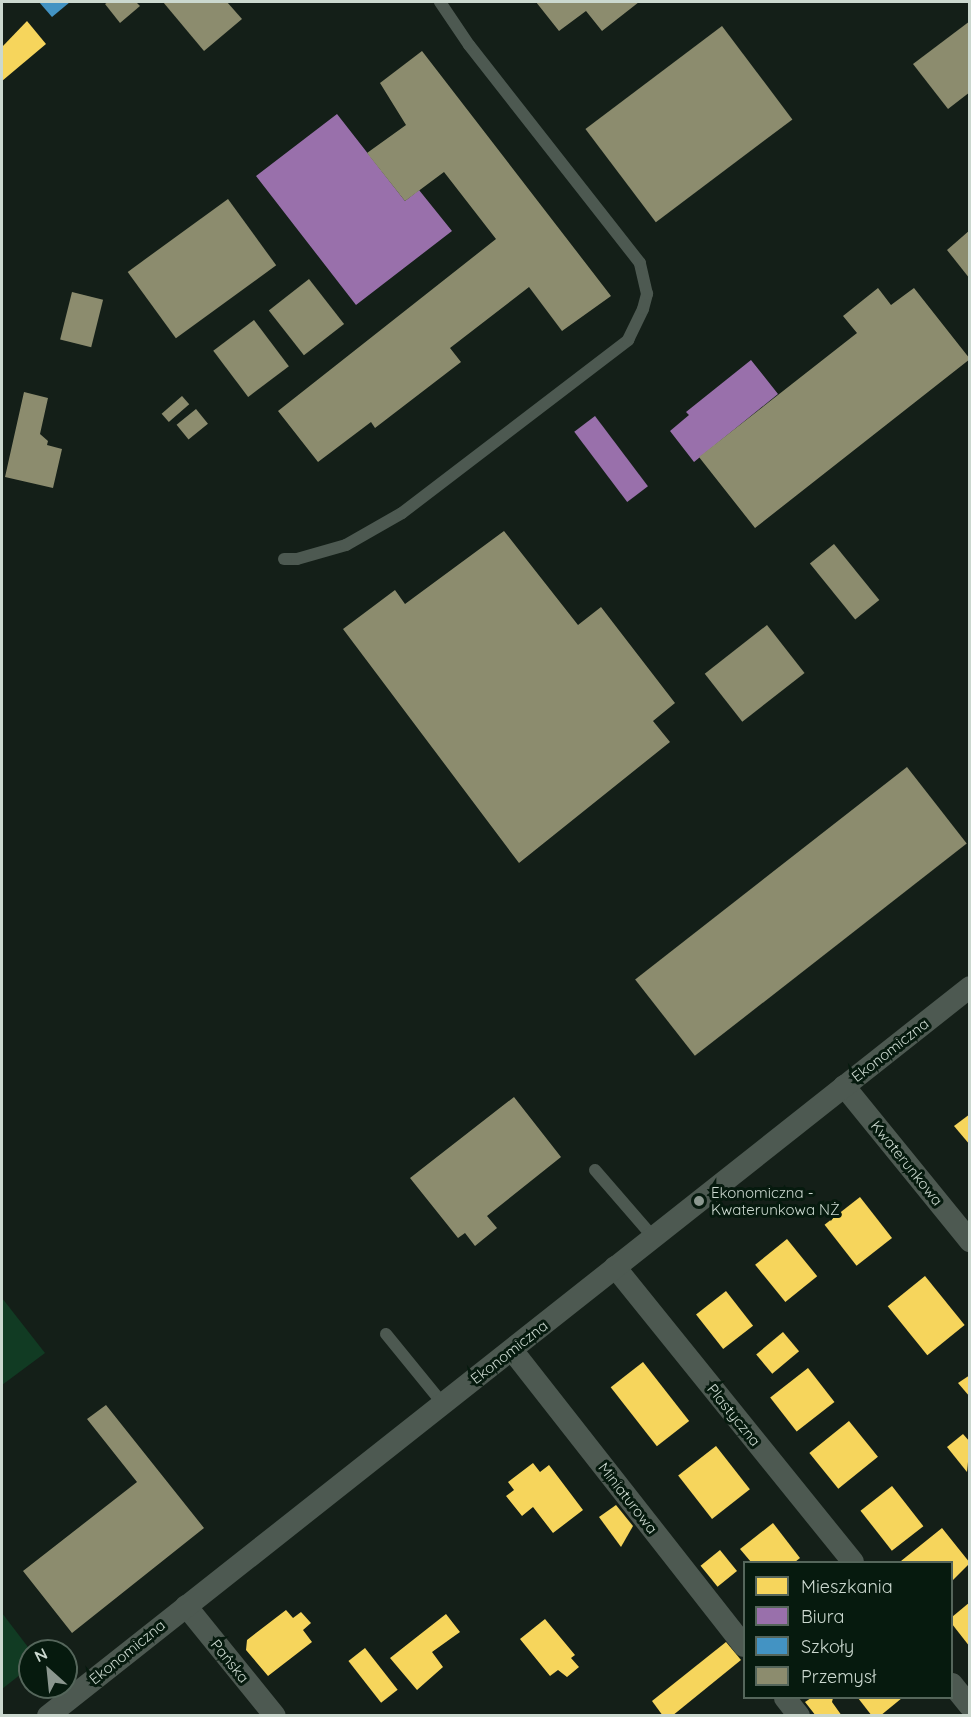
<!DOCTYPE html>
<html>
<head>
<meta charset="utf-8">
<style>
	body { margin:0 }
	#map { position:relative; width:971px; height:1717px; overflow:hidden; background:#141f18; font-family:Quicksand,sans-serif }
	div>[style] { position:absolute }
	.green>* { inset:0; background:#113b23 }
	.homes>* { inset:0; background:#f6d55c; transform-origin:0 0 }
	.offices>* { inset:0; background:#9970ab; transform-origin:0 0 }
	.schools>* { inset:0; background:#4393c3 }
	.industry>* { inset:0; background:#8c8c6e; transform-origin:0 0 }
	.service>* { height:12px; margin:-6px; padding:0 6px; transform-origin:6px; border-radius:6px; background:#4d5951 }
	.minor>* { height:22px; margin:-11px; padding:0 11px; transform-origin:11px; border-radius:11px; background:#4d5951 }
	.dots>* { width:16px; height:16px; translate:-50% -50%; box-sizing:border-box; border:3px solid #061a0e; border-radius:50% }
	span { translate:-50% -50%; white-space:nowrap; text-align:center; line-height:1.15; -webkit-text-stroke:6px #061a0e; paint-order:stroke }
	.street-label { font-size:15px; color:#cbd8cf }
	.poi-label { font-size:15px; color:#cbd8cf }
	.left { translate:0 -50%; text-align:left }
	.frame { position:absolute; inset:0; border:3px solid #cbd8cf; pointer-events:none }
	.legend { position:absolute; left:743px; top:1561px; width:210px; height:138px; box-sizing:border-box; background:#061a0e; border:2px solid #55665b; margin:0; padding:8px 10px; list-style:none; font-size:18px; color:#cbd8cf }
	.legend li { display:flex; align-items:center; gap:12px; height:30px }
	.legend b { width:30px; border:2px solid #55665b }
	.north { position:absolute; left:18px; top:1639px; width:60px; height:60px; box-sizing:border-box; background:#061a0e; border:2px solid #55665b; border-radius:50%; rotate:333deg; font-size:16px; font-weight:700; line-height:24px; text-align:center; color:#cbd8cf }
	.north::after { content:''; display:block; margin:auto; width:21px; height:27px; background:#8b978f; clip-path:polygon(50% 0,100% 100%,50% 72%,0 100%) }
</style>
</head>
<body>
<div id="map">
	<div class="green">
		<div style="clip-path:polygon(2px 1298px,45px 1353px,2px 1385px)"></div>
		<div style="clip-path:polygon(2px 1613px,31px 1651px,30px 1667px,2px 1689px)"></div>
	</div>
	<div class="homes">
		<div style="clip-path:polygon(27px 21px,46px 44px,2px 81px,2px 47px)"></div>
		<div style="clip-path:polygon(970px 1114px,970px 1145px,954px 1126px)"></div>
		<div style="left:860px;top:1197px;width:52px;height:45px;rotate:52deg"></div>
		<div style="left:787px;top:1239px;width:48px;height:41px;rotate:51deg"></div>
		<div style="left:925px;top:1276px;width:63px;height:48px;rotate:51deg"></div>
		<div style="left:726px;top:1291px;width:44px;height:38px;rotate:52deg"></div>
		<div style="left:783px;top:1332px;width:25px;height:35px;rotate:50deg"></div>
		<div style="left:643px;top:1362px;width:75px;height:41px;rotate:52deg"></div>
		<div style="left:808px;top:1368px;width:43px;height:48px;rotate:52deg"></div>
		<div style="clip-path:polygon(970px 1375px,970px 1397px,958px 1383px)"></div>
		<div style="left:849px;top:1421px;width:46px;height:51px;rotate:51deg"></div>
		<div style="clip-path:polygon(963px 1434px,970px 1442px,967px 1472px,947px 1447px)"></div>
		<div style="left:716px;top:1446px;width:55px;height:48px;rotate:52deg"></div>
		<div style="clip-path:polygon(533px 1463px,540px 1472px,549px 1465px,583px 1510px,553px 1533px,533px 1507px,522px 1516px,506px 1496px,514px 1490px,508px 1482px)"></div>
		<div style="left:892px;top:1486px;width:51px;height:40px;rotate:52deg"></div>
		<div style="clip-path:polygon(616px 1505px,633px 1526px,621px 1547px,599px 1517px)"></div>
		<div style="clip-path:polygon(773px 1523px,800px 1558px,795px 1562px,751px 1562px,740px 1549px)"></div>
		<div style="clip-path:polygon(942px 1528px,970px 1563px,952px 1581px,952px 1562px,901px 1561px)"></div>
		<div style="left:720px;top:1550px;width:27px;height:25px;rotate:51deg"></div>
		<div style="clip-path:polygon(970px 1602px,970px 1647px,952px 1624px,952px 1617px)"></div>
		<div style="clip-path:polygon(286px 1610px,293px 1618px,301px 1612px,311px 1623px,303px 1630px,312px 1642px,268px 1676px,246px 1650px,247px 1640px)"></div>
		<div style="clip-path:polygon(446px 1614px,460px 1632px,432px 1652px,443px 1667px,417px 1690px,390px 1658px)"></div>
		<div style="clip-path:polygon(545px 1619px,575px 1655px,571px 1658px,579px 1667px,567px 1677px,558px 1670px,550px 1676px,520px 1639px)"></div>
		<div style="clip-path:polygon(726px 1642px,741px 1660px,672px 1716px,663px 1716px,652px 1701px)"></div>
		<div style="left:365px;top:1648px;width:53px;height:21px;rotate:52deg"></div>
		<div style="clip-path:polygon(811px 1698px,833px 1698px,832px 1702px,842px 1716px,816px 1716px,805px 1702px)"></div>
		<div style="clip-path:polygon(858px 1698px,902px 1698px,880px 1716px,872px 1716px)"></div>
	</div>
	<div class="offices">
		<div style="clip-path:polygon(337px 114px,405px 201px,419px 190px,452px 231px,356px 305px,256px 176px)"></div>
		<div style="clip-path:polygon(751px 360px,778px 394px,694px 462px,670px 431px,689px 415px,686px 412px)"></div>
		<div style="left:595px;top:416px;width:88px;height:26px;rotate:53deg"></div>
	</div>
	<div class="schools">
		<div style="clip-path:polygon(39px 2px,70px 2px,52px 17px)"></div>
	</div>
	<div class="industry">
		<div style="clip-path:polygon(108px 2px,136px 2px,140px 6px,120px 23px,105px 4px)"></div>
		<div style="clip-path:polygon(163px 2px,227px 2px,242px 19px,204px 51px)"></div>
		<div style="clip-path:polygon(536px 2px,639px 2px,602px 31px,586px 11px,559px 31px)"></div>
		<div style="clip-path:polygon(970px 21px,970px 92px,948px 109px,913px 64px)"></div>
		<div style="left:722px;top:26px;width:117px;height:171px;rotate:53deg"></div>
		<div style="clip-path:polygon(422px 51px,611px 296px,562px 331px,529px 287px,450px 348px,461px 362px,375px 428px,371px 422px,318px 462px,278px 411px,496px 239px,444px 172px,405px 201px,367px 153px,406px 125px,380px 83px)"></div>
		<div style="left:228px;top:199px;width:82px;height:124px;rotate:54deg"></div>
		<div style="clip-path:polygon(970px 230px,970px 279px,947px 250px)"></div>
		<div style="left:309px;top:279px;width:57px;height:51px;rotate:52deg"></div>
		<div style="clip-path:polygon(878px 288px,891px 305px,914px 288px,970px 359px,755px 528px,699px 457px,857px 333px,843px 316px)"></div>
		<div style="left:72px;top:292px;width:32px;height:49px;rotate:14deg"></div>
		<div style="left:254px;top:320px;width:58px;height:51px;rotate:53deg"></div>
		<div style="clip-path:polygon(24px 392px,48px 398px,40px 434px,48px 441px,47px 445px,62px 449px,53px 488px,5px 477px)"></div>
		<div style="left:182px;top:396px;width:11px;height:27px;rotate:49deg"></div>
		<div style="left:196px;top:409px;width:19px;height:25px;rotate:51deg"></div>
		<div style="clip-path:polygon(504px 531px,578px 625px,601px 607px,675px 703px,653px 721px,670px 742px,519px 863px,343px 629px,395px 590px,405px 604px)"></div>
		<div style="left:834px;top:544px;width:72px;height:31px;rotate:51deg"></div>
		<div style="left:767px;top:625px;width:61px;height:79px;rotate:52deg"></div>
		<div style="left:907px;top:767px;width:97px;height:345px;rotate:52deg"></div>
		<div style="clip-path:polygon(514px 1097px,561px 1157px,487px 1216px,497px 1228px,475px 1246px,465px 1233px,458px 1238px,410px 1178px)"></div>
		<div style="clip-path:polygon(106px 1405px,204px 1528px,72px 1633px,23px 1571px,137px 1482px,87px 1419px)"></div>
	</div>
	<div class="service">
		<div style="left:284px;top:559px;width:13px"></div>
		<div style="left:297px;top:559px;width:51px;rotate:-15.9deg"></div>
		<div style="left:346px;top:545px;width:64px;rotate:-29.7deg"></div>
		<div style="left:402px;top:513px;width:285px;rotate:-37.4deg"></div>
		<div style="left:628px;top:340px;width:34px;rotate:-64deg"></div>
		<div style="left:643px;top:309px;width:16px;rotate:-75deg"></div>
		<div style="left:647px;top:294px;width:32px;rotate:-103deg"></div>
		<div style="left:640px;top:263px;width:277px;rotate:-128.1deg"></div>
		<div style="left:469px;top:45px;width:52px;rotate:-124deg"></div>
		<div style="left:595px;top:1170px;width:89px;rotate:49.1deg"></div>
		<div style="left:386px;top:1334px;width:90px;rotate:50.8deg"></div>
	</div>
	<div class="minor">
		<div style="left:844px;top:1086px;width:200px;rotate:50.9deg"></div>
		<div style="left:615px;top:1267px;width:379px;rotate:51.1deg"></div>
		<div style="left:512px;top:1350px;width:376px;rotate:51.9deg"></div>
		<div style="left:186px;top:1606px;width:141px;rotate:51deg"></div>
		<div style="left:952px;top:1684px;width:28px;rotate:51deg"></div>
		<div style="left:785px;top:1698px;width:23px;rotate:52deg"></div>
		<div style="left:48px;top:1716px;width:1175px;rotate:-38.33deg"></div>
	</div>
	<div class="dots">
		<div style="left:699px;top:1201px;background:#8b978f"></div>
	</div>
	<div class="street-label">
		<span style="left:890px;top:1050px;rotate:-38deg">Ekonomiczna</span>
		<span style="left:907px;top:1163px;rotate:51deg">Kwaterunkowa</span>
		<span style="left:509px;top:1352px;rotate:-38deg">Ekonomiczna</span>
		<span style="left:734px;top:1415px;rotate:51deg">Plastyczna</span>
		<span style="left:628px;top:1498px;rotate:52deg">Miniaturowa</span>
		<span style="left:127px;top:1652px;rotate:-39deg">Ekonomiczna</span>
		<span style="left:230px;top:1661px;rotate:51deg">Pańska</span>
	</div>
	<div class="poi-label">
		<span class="left" style="left:711px;top:1201px">Ekonomiczna -<br>Kwaterunkowa NŻ</span>
	</div>
	<div class="frame"></div>
	<ul class="legend">
	<li><b style="height:16px;background:#f6d55c"></b>Mieszkania</li>
	<li><b style="height:16px;background:#9970ab"></b>Biura</li>
	<li><b style="height:16px;background:#4393c3"></b>Szkoły</li>
	<li><b style="height:16px;background:#8c8c6e"></b>Przemysł</li>
	</ul>
	<div class="north">N</div>
</div>
</body>
</html>
